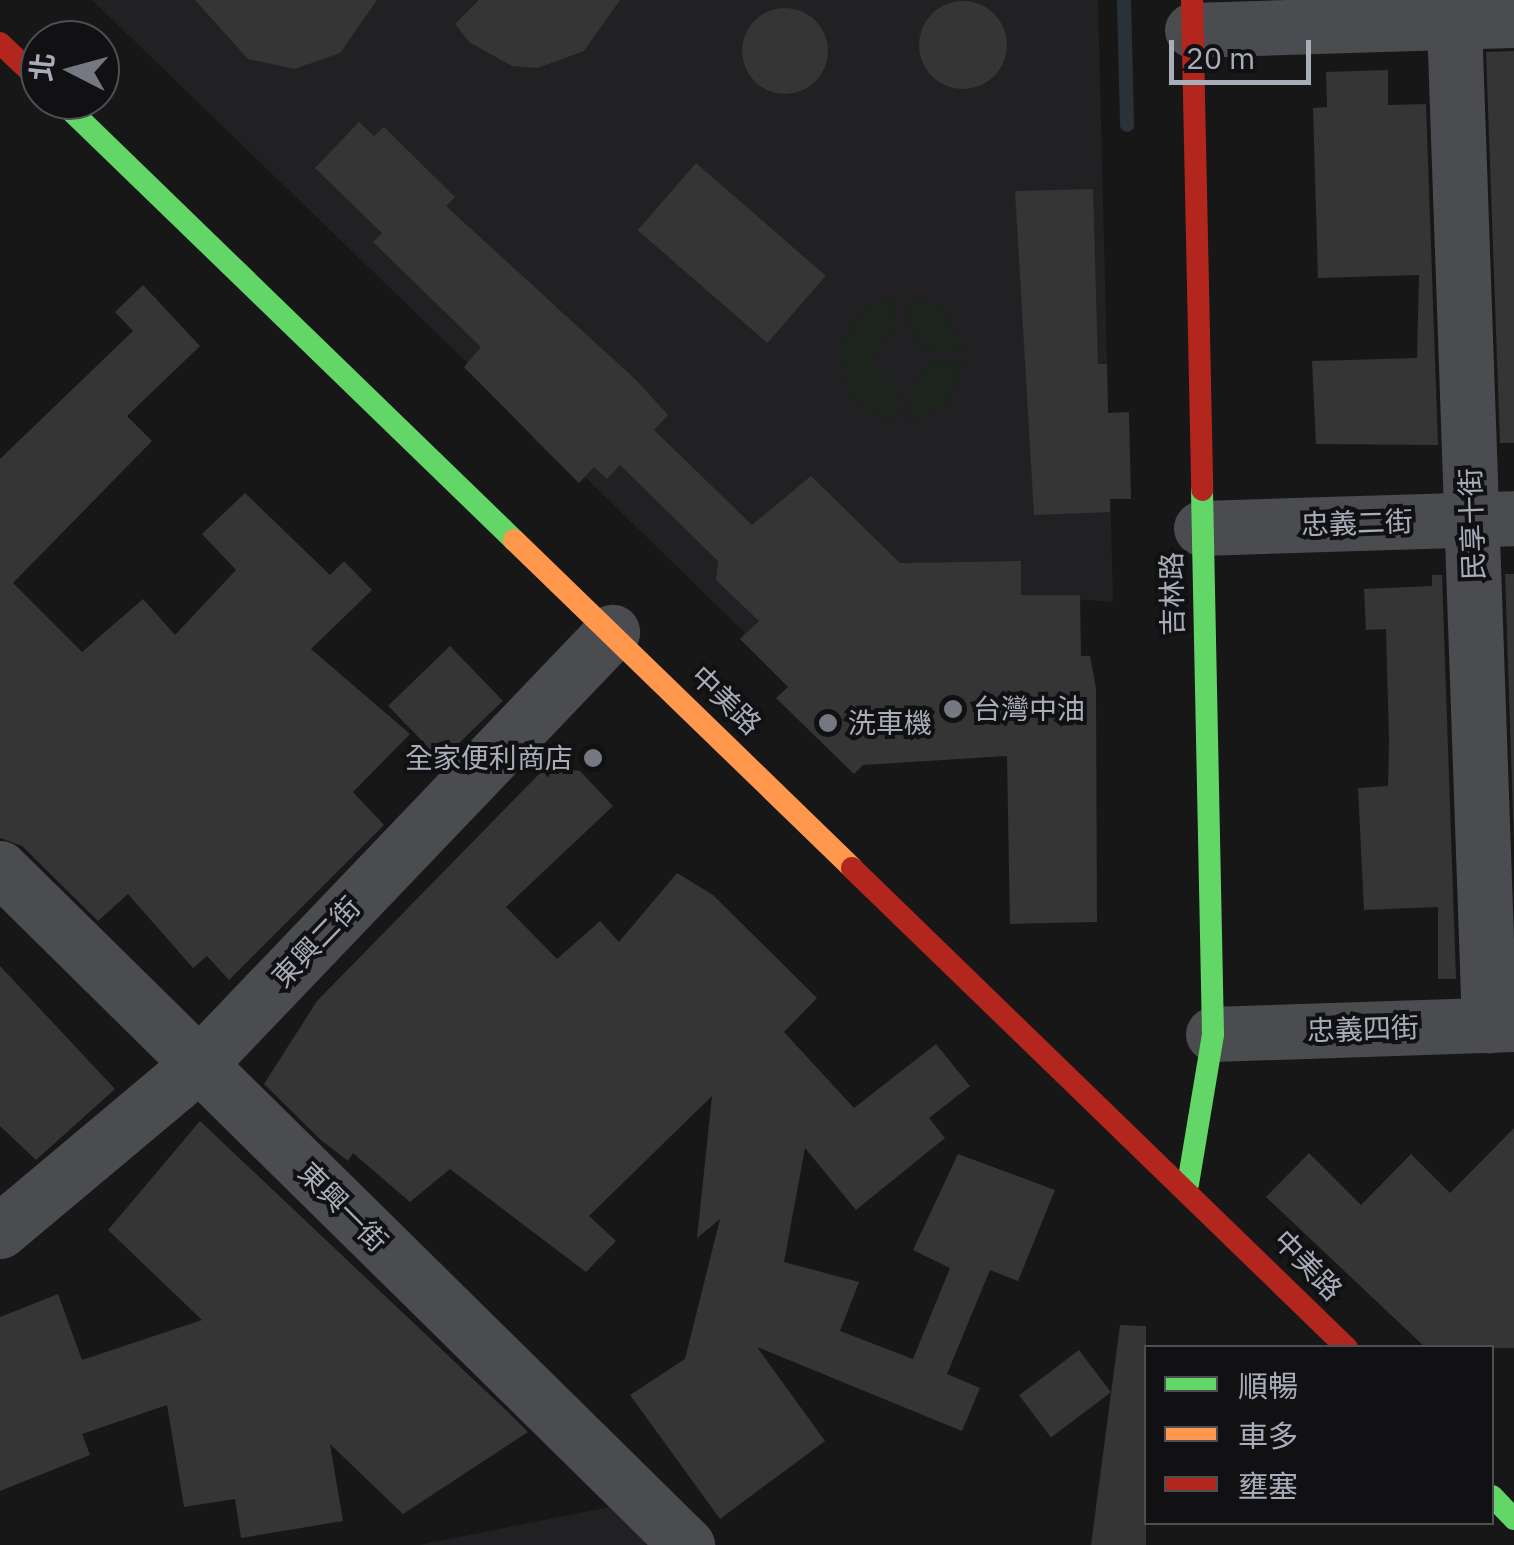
<!DOCTYPE html>
<html>
<head>
<meta charset="utf-8">
<style>
	body { margin:0 }
	#map { position:relative; width:1514px; height:1545px; overflow:hidden; background:#171717; font-family:"IBM Plex Sans","Noto Sans TC",sans-serif }
	div>[style] { position:absolute }
	.built>* { inset:0; background:#212123 }
	.green>* { inset:0; background:#1d241e }
	.stream>* { height:14px; margin:-7px; padding:0 7px; transform-origin:7px; border-radius:7px; background:#2a3239 }
	.building>* { inset:0; background:#353536; transform-origin:0 0 }
	.round { border-radius:50% }
	.street>* { height:55px; margin:-27.5px; padding:0 27.5px; transform-origin:27.5px; border-radius:27.5px; background:#4b4c50 }
	.fast>* { height:22px; margin:-11px; padding:0 11px; transform-origin:11px; border-radius:11px; background:#63d668 }
	.slow>* { height:22px; margin:-11px; padding:0 11px; transform-origin:11px; border-radius:11px; background:#ff974d }
	.jam>* { height:22px; margin:-11px; padding:0 11px; transform-origin:11px; border-radius:11px; background:#b3261e }
	.dots>* { width:28px; height:28px; translate:-50% -50%; box-sizing:border-box; border:5px solid #111113; border-radius:50% }
	span { translate:-50% -50%; white-space:nowrap; text-align:center; line-height:1.15; -webkit-text-stroke:8px #111113; paint-order:stroke }
	.street-label { font-size:28px; color:#a8adb8 }
	.poi-label { font-size:28px; color:#a8adb8 }
	.left { translate:0 -50%; text-align:left }
	.right { translate:-100% -50%; text-align:right }
	.legend { position:absolute; left:1144px; top:1345px; width:350px; height:180px; box-sizing:border-box; background:#111113; border:2px solid #4d4f55; margin:0; padding:12px 18px; list-style:none; font-size:30px; color:#a8adb8 }
	.legend li { display:flex; align-items:center; gap:20px; height:50px }
	.legend b { width:50px; border:2px solid #4d4f55 }
	.north { position:absolute; left:20px; top:20px; width:100px; height:100px; box-sizing:border-box; background:#111113; border:2px solid #4d4f55; border-radius:50%; rotate:276deg; font-size:28px; font-weight:700; line-height:40px; text-align:center; color:#a8adb8 }
	.north::after { content:''; display:block; margin:auto; width:35px; height:45px; background:#757880; clip-path:polygon(50% 0,100% 100%,50% 72%,0 100%) }
	.scale { position:absolute; left:1169px; top:40px; width:142px; height:45px; box-sizing:border-box; border:5px solid #a8adb8; border-top:0; padding-left:12px; font-size:30px; line-height:35px; white-space:nowrap; color:#a8adb8; -webkit-text-stroke:8px #111113; paint-order:stroke }
</style>
</head>
<body>
<div id="map">
	<div class="built">
		<div style="clip-path:polygon(92px 0,1098px 0,1113px 602px,1021px 595px,1020px 561px,913px 563px,758px 656px,740px 639px,745px 633px,585px 477px,579px 483px,533px 439px,539px 432px)"></div>
		<div style="clip-path:polygon(625px 1504px,663px 1545px,419px 1545px)"></div>
	</div>
	<div class="green">
		<div style="clip-path:polygon(894px 296px,895px 331px,877px 345px,873px 365px,896px 388px,897px 422px,863px 409px,848px 392px,839px 350px,860px 311px)"></div>
		<div style="clip-path:polygon(908px 296px,943px 308px,965px 350px,931px 351px,909px 330px)"></div>
		<div style="clip-path:polygon(965px 360px,945px 407px,911px 422px,910px 387px,932px 361px)"></div>
	</div>
	<div class="stream">
		<div style="left:1124px;top:0;width:125px;rotate:88.6deg"></div>
	</div>
	<div class="building">
		<div style="clip-path:polygon(195px 0,377px 0,340px 53px,295px 69px,248px 59px)"></div>
		<div style="clip-path:polygon(479px 0,620px 0,584px 51px,538px 68px,512px 66px,469px 42px,455px 24px)"></div>
		<div class="round" style="left:919px;top:1px;width:88px;height:88px"></div>
		<div class="round" style="left:742px;top:8px;width:86px;height:86px"></div>
		<div style="clip-path:polygon(1514px 51px,1514px 443px,1500px 443px,1486px 52px)"></div>
		<div style="clip-path:polygon(1388px 70px,1388px 105px,1426px 104px,1438px 445px,1316px 444px,1312px 361px,1417px 358px,1419px 275px,1318px 278px,1313px 108px,1327px 107px,1326px 72px)"></div>
		<div style="clip-path:polygon(359px 122px,374px 136px,384px 127px,455px 197px,446px 206px,636px 380px,668px 415px,654px 430px,752px 525px,811px 476px,900px 563px,1021px 561px,1021px 595px,1080px 595px,1081px 656px,1090px 656px,1096px 688px,1097px 922px,1010px 924px,1007px 756px,863px 765px,854px 774px,776px 698px,788px 687px,740px 639px,759px 621px,716px 580px,718px 561px,620px 465px,607px 479px,594px 467px,579px 483px,464px 367px,481px 347px,373px 242px,382px 233px,315px 168px)"></div>
		<div style="left:696px;top:163px;width:172px;height:89px;rotate:41deg"></div>
		<div style="clip-path:polygon(1093px 189px,1098px 364px,1107px 364px,1108px 413px,1129px 412px,1131px 499px,1110px 499px,1110px 512px,1034px 515px,1015px 191px)"></div>
		<div style="clip-path:polygon(143px 285px,200px 346px,127px 416px,152px 441px,13px 583px,82px 652px,143px 599px,175px 635px,236px 570px,202px 534px,245px 493px,330px 575px,344px 561px,372px 590px,311px 649px,410px 734px,353px 792px,384px 825px,229px 980px,207px 956px,193px 968px,128px 894px,98px 921px,22px 846px,0 838px,0 459px,133px 331px,115px 312px)"></div>
		<div style="clip-path:polygon(1505px 574px,1514px 574px,1514px 845px)"></div>
		<div style="clip-path:polygon(1432px 575px,1442px 575px,1456px 979px,1438px 979px,1438px 907px,1364px 910px,1358px 788px,1388px 786px,1389px 742px,1386px 629px,1366px 630px,1364px 589px,1432px 586px)"></div>
		<div style="left:450px;top:646px;width:76px;height:86px;rotate:46deg"></div>
		<div style="clip-path:polygon(546px 767px,580px 771px,613px 806px,506px 907px,557px 959px,600px 921px,619px 942px,677px 873px,713px 895px,817px 998px,784px 1032px,854px 1108px,936px 1044px,970px 1086px,929px 1118px,945px 1138px,856px 1210px,805px 1148px,784px 1262px,859px 1282px,840px 1331px,913px 1359px,950px 1268px,913px 1250px,958px 1154px,1055px 1190px,1018px 1281px,990px 1270px,947px 1374px,980px 1388px,962px 1431px,757px 1347px,825px 1441px,720px 1519px,630px 1395px,685px 1359px,720px 1219px,697px 1238px,712px 1096px,589px 1216px,616px 1241px,586px 1272px,450px 1169px,410px 1202px,353px 1153px,348px 1161px,321px 1140px,264px 1084px,317px 1001px)"></div>
		<div style="clip-path:polygon(0 966px,115px 1089px,36px 1160px,0 1126px)"></div>
		<div style="clip-path:polygon(200px 1121px,512px 1416px,528px 1432px,403px 1514px,330px 1444px,343px 1521px,241px 1538px,235px 1499px,184px 1507px,167px 1405px,82px 1434px,90px 1455px,0 1491px,0 1317px,58px 1294px,82px 1360px,202px 1320px,108px 1230px)"></div>
		<div style="clip-path:polygon(1514px 1128px,1514px 1348px,1426px 1348px,1266px 1197px,1309px 1153px,1361px 1205px,1411px 1154px,1450px 1193px)"></div>
		<div style="clip-path:polygon(1120px 1325px,1146px 1326px,1146px 1545px,1091px 1545px)"></div>
		<div style="left:1079px;top:1350px;width:53px;height:75px;rotate:53deg"></div>
	</div>
	<div class="street">
		<div style="left:1454px;top:22px;width:1004px;rotate:88deg"></div>
		<div style="left:1192px;top:30px;width:322px;rotate:-1.8deg"></div>
		<div style="left:1201px;top:528px;width:313px;rotate:-1.8deg"></div>
		<div style="left:0;top:868px;width:965px;rotate:44.58deg"></div>
		<div style="left:1213px;top:1034px;width:301px;rotate:-1.9deg"></div>
		<div style="left:0;top:1231px;width:260px;rotate:-40deg"></div>
		<div style="left:199px;top:1064px;width:598px;rotate:-46.29deg"></div>
	</div>
	<div class="fast">
		<div style="left:60px;top:100px;width:632px;rotate:44.1deg"></div>
		<div style="left:1188px;top:1184px;width:152px;rotate:-80.5deg"></div>
		<div style="left:1213px;top:1034px;width:544px;rotate:-91.16deg"></div>
		<div style="left:1492px;top:1496px;width:32px;rotate:46deg"></div>
	</div>
	<div class="slow">
		<div style="left:514px;top:540px;width:471px;rotate:44.1deg"></div>
	</div>
	<div class="jam">
		<div style="left:1192px;top:0;width:490px;rotate:88.8deg"></div>
		<div style="left:0;top:43px;width:55px;rotate:43.5deg"></div>
		<div style="left:852px;top:868px;width:690px;rotate:44.12deg"></div>
	</div>
	<div class="dots">
		<div style="left:953px;top:709px;background:#757880"></div>
		<div style="left:828px;top:723px;background:#757880"></div>
		<div style="left:593px;top:758px;background:#757880"></div>
	</div>
	<div class="street-label">
		<span style="left:1357px;top:523px;rotate:-2deg">忠義二街</span>
		<span style="left:1472px;top:524px;rotate:-92deg">民享十街</span>
		<span style="left:1172px;top:594px;rotate:-91deg">吉林路</span>
		<span style="left:726px;top:700px;rotate:44deg">中美路</span>
		<span style="left:316px;top:942px;rotate:-46deg">東興二街</span>
		<span style="left:1363px;top:1029px;rotate:-2deg">忠義四街</span>
		<span style="left:343px;top:1207px;rotate:45deg">東興一街</span>
		<span style="left:1308px;top:1265px;rotate:46deg">中美路</span>
	</div>
	<div class="poi-label">
		<span class="left" style="left:973px;top:709px">台灣中油</span>
		<span class="left" style="left:848px;top:723px">洗車機</span>
		<span class="right" style="left:573px;top:758px">全家便利商店</span>
	</div>
	<ul class="legend">
	<li><b style="height:12px;background:#63d668"></b>順暢</li>
	<li><b style="height:12px;background:#ff974d"></b>車多</li>
	<li><b style="height:12px;background:#b3261e"></b>壅塞</li>
	</ul>
	<div class="north">北</div>
	<div class="scale">20 m</div>
</div>
</body>
</html>
